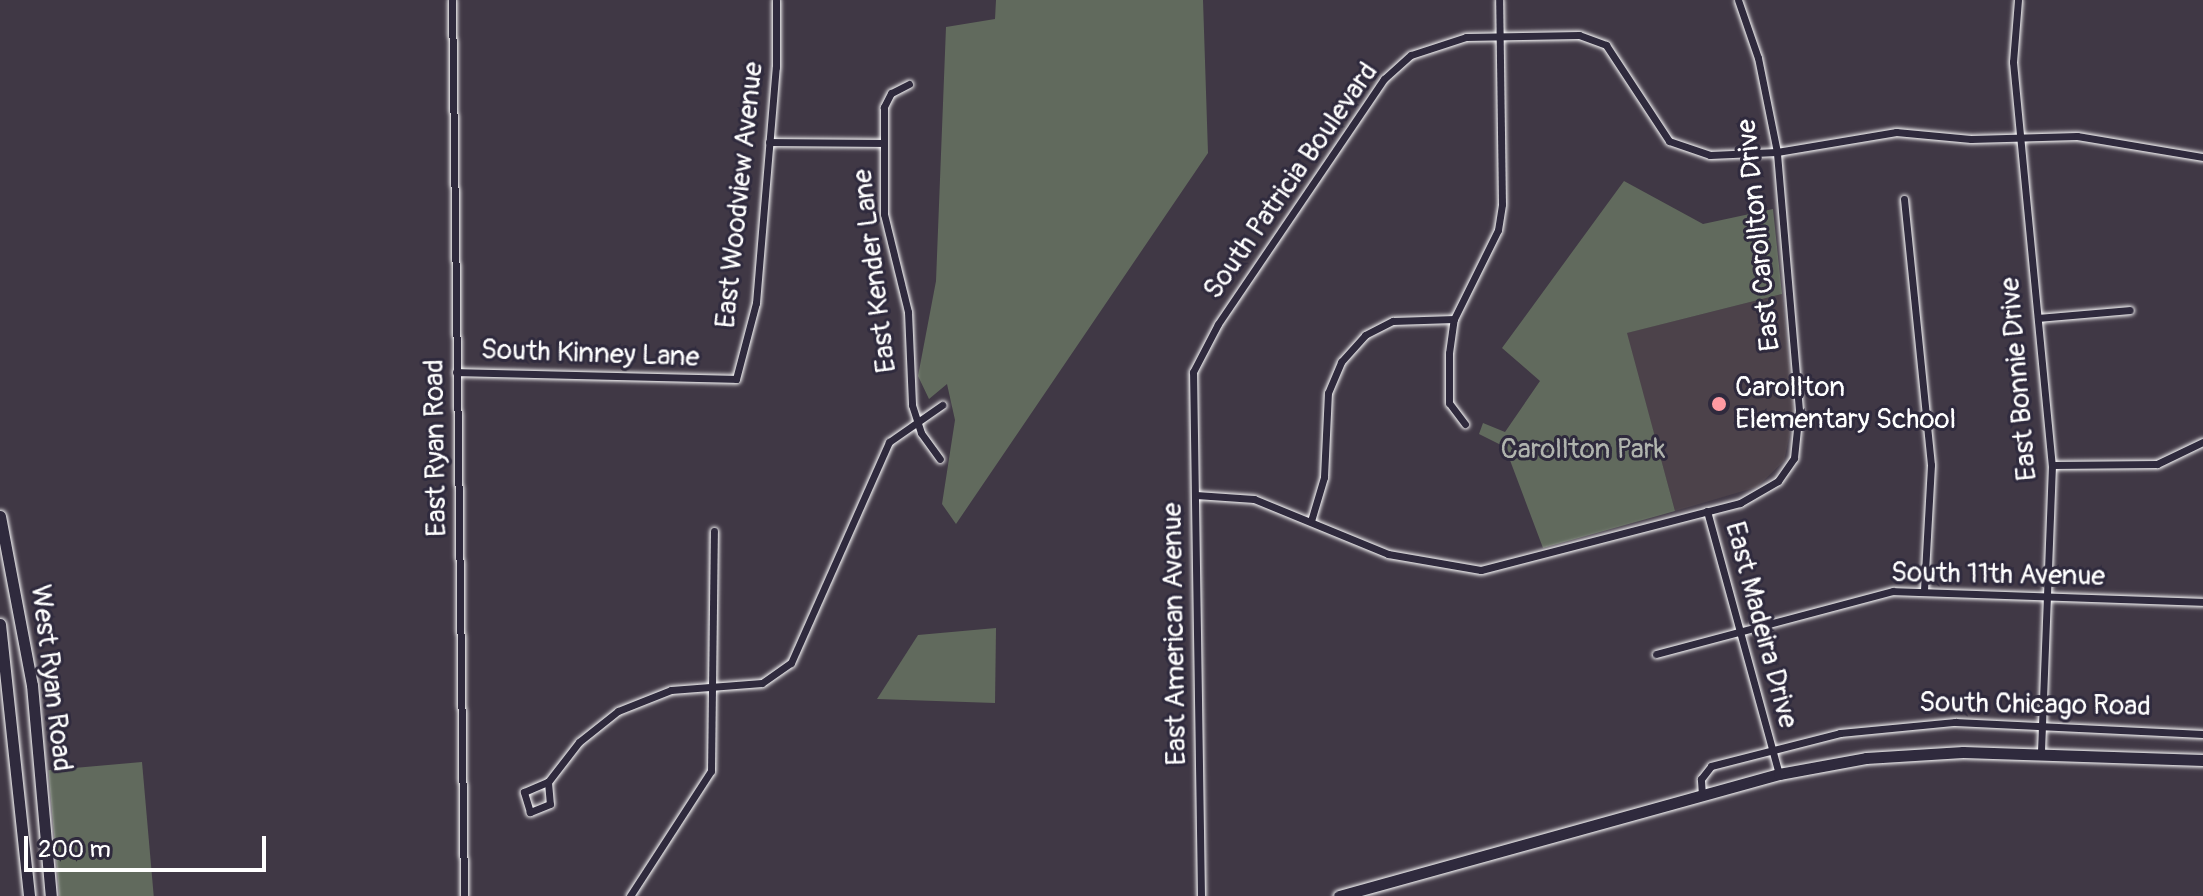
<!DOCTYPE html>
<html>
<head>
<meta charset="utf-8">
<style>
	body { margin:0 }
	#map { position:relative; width:2203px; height:896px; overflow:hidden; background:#403845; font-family:Pangolin,sans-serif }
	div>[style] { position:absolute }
	.built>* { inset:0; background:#4c424a }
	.green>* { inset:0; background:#616a5d; transform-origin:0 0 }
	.roads { filter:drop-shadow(0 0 2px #fff) drop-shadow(0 0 2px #fff) }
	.minor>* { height:7px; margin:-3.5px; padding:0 3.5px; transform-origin:3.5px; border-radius:3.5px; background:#2f2a3d }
	.primary>* { height:11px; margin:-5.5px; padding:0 5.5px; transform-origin:5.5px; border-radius:5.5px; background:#2f2a3d }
	.dots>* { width:22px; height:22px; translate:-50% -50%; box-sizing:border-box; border:4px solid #2f2a3d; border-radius:50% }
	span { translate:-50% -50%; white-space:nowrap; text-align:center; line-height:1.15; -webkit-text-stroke:6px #2f2a3d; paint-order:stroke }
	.street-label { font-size:28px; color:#fff }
	.poi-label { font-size:28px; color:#fff }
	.left { translate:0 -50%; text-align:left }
	.park-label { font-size:28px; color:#b0b4ae }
	.scale { position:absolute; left:24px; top:836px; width:242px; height:36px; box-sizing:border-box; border:4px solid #fff; border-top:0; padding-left:10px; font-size:24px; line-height:28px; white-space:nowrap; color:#fff; -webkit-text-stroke:6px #2f2a3d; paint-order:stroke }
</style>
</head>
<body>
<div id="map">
	<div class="built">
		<div style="clip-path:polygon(1782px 294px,1794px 414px,1784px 461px,1757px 487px,1675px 511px,1626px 333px)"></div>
	</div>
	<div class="green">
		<div style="clip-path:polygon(996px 0,1203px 0,1208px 153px,956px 524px,942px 504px,955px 420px,947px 384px,929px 399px,918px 376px,936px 281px,946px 27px,995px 19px)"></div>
		<div style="clip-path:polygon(1624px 181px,1703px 224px,1773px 209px,1782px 294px,1627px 333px,1675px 511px,1543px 548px,1505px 447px,1479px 434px,1483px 423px,1505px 432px,1540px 381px,1502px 348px)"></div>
		<div style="clip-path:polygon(996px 628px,995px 703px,877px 699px,918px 635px)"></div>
		<div style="left:142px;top:762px;width:135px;height:94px;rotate:85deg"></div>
	</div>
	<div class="roads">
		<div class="minor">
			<div style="left:452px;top:0;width:896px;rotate:89.23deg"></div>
			<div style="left:2018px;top:0;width:62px;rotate:94.6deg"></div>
			<div style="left:2013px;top:62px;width:405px;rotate:84.5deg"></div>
			<div style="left:2052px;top:465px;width:290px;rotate:92.2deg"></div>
			<div style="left:909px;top:84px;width:20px;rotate:153deg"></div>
			<div style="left:891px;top:93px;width:16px;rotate:117deg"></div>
			<div style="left:884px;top:107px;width:107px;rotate:90deg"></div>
			<div style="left:884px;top:214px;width:101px;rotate:76.2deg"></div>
			<div style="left:908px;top:312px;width:93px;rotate:87.5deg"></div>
			<div style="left:912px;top:405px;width:29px;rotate:72deg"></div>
			<div style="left:921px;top:433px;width:32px;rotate:54deg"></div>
			<div style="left:769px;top:142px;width:114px;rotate:0.5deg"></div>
			<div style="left:1904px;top:199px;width:267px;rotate:84.2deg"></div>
			<div style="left:1931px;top:465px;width:125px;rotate:93.2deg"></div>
			<div style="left:2038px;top:318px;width:92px;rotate:-5deg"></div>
			<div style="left:456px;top:372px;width:280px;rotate:1.4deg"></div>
			<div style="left:736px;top:379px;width:79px;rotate:-75.3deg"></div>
			<div style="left:756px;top:303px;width:237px;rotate:-85.2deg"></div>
			<div style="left:776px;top:67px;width:67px;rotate:-90deg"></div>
			<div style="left:1465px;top:424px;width:26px;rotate:-127deg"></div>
			<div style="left:1449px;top:403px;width:50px;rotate:-90deg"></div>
			<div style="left:1449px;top:353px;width:34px;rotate:-82deg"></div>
			<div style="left:1454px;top:319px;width:99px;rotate:-63.7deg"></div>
			<div style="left:1498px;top:230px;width:26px;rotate:-81deg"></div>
			<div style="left:1502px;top:204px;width:204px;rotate:-90.8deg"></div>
			<div style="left:2052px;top:465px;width:105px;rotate:-0.5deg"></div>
			<div style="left:2157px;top:464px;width:51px;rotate:-25.6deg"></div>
			<div style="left:1196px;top:495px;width:58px;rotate:3.9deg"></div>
			<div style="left:1254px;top:499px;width:145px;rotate:22.3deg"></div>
			<div style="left:1388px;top:554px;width:94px;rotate:9.8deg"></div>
			<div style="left:1481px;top:570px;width:268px;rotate:-14.5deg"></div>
			<div style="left:1740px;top:503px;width:44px;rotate:-30.1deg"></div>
			<div style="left:1778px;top:481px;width:28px;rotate:-55deg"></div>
			<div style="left:1794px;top:458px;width:48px;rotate:-84.1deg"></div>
			<div style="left:1799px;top:410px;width:259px;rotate:-94.9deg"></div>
			<div style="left:1777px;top:152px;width:96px;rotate:-101.4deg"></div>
			<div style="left:1758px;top:58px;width:61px;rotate:-109deg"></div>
			<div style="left:1707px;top:511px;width:273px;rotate:74.7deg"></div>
			<div style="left:1311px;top:521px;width:46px;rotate:-73.5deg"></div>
			<div style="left:1324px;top:477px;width:84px;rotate:-87.3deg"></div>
			<div style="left:1328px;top:393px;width:34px;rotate:-67deg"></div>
			<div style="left:1341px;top:362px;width:36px;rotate:-48deg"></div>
			<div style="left:1365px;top:335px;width:31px;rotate:-27deg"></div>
			<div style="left:1393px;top:321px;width:61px;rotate:-1.9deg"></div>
			<div style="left:1656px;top:654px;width:245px;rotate:-14.9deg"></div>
			<div style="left:1893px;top:591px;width:310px;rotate:2deg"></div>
			<div style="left:548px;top:782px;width:22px;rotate:85deg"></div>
			<div style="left:550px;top:804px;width:22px;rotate:158deg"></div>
			<div style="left:530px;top:812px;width:21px;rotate:-107deg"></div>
			<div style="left:524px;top:792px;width:26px;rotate:-23deg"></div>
			<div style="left:548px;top:782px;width:51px;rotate:-52.2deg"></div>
			<div style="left:579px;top:742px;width:50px;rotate:-38.5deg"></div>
			<div style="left:618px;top:711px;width:57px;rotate:-21.6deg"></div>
			<div style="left:671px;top:690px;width:91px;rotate:-4.4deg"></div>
			<div style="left:762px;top:683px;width:35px;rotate:-35deg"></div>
			<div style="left:791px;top:663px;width:242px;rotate:-66.1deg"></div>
			<div style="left:889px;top:442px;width:65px;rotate:-34.9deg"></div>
			<div style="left:1702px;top:795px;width:16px;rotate:-94deg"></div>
			<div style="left:1701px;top:779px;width:16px;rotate:-52deg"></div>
			<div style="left:1711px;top:766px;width:133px;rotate:-14.3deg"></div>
			<div style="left:1840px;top:733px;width:116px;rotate:-5.5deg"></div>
			<div style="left:1955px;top:722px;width:248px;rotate:2.8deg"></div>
			<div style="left:630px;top:896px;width:149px;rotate:-57.1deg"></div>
			<div style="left:711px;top:771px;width:240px;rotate:-89.3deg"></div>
			<div style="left:1201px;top:896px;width:524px;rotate:-90.87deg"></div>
			<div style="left:1193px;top:372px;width:54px;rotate:-62.5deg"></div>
			<div style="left:1218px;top:324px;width:296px;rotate:-55.9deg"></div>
			<div style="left:1384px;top:79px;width:36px;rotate:-42deg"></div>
			<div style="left:1411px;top:55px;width:58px;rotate:-18.1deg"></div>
			<div style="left:1466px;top:37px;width:113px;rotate:-1deg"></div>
			<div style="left:1579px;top:35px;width:29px;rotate:20deg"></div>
			<div style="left:1606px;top:45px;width:115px;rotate:56.7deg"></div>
			<div style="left:1669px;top:141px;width:43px;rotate:18.9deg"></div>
			<div style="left:1710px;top:155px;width:67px;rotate:-2.6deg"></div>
			<div style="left:1777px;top:152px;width:121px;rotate:-9.5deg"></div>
			<div style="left:1896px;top:132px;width:75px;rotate:5.3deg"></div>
			<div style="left:1971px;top:139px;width:106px;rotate:-1.6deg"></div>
			<div style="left:2077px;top:136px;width:128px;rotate:9.5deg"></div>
		</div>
		<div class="primary">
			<div style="left:0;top:516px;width:172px;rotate:79.3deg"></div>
			<div style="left:32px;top:685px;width:212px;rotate:84.9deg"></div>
			<div style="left:0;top:624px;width:274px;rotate:83.9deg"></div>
			<div style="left:1339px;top:896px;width:457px;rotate:-15.5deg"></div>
			<div style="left:1779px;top:774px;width:88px;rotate:-10.4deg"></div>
			<div style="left:1866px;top:758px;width:97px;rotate:-3.5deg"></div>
			<div style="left:1963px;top:752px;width:240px;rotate:1.9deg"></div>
		</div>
	</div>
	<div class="dots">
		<div style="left:1719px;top:404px;background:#ff9aa2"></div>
	</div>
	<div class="street-label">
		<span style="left:1291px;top:181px;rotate:-55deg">South Patricia Boulevard</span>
		<span style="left:740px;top:195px;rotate:-84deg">East Woodview Avenue</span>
		<span style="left:1759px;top:235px;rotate:-96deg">East Carollton Drive</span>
		<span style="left:875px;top:271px;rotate:-97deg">East Kender Lane</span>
		<span style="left:590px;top:354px;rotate:2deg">South Kinney Lane</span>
		<span style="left:2019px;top:379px;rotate:-95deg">East Bonnie Drive</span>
		<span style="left:436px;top:448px;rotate:-91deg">East Ryan Road</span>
		<span style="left:1998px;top:575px;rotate:1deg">South 11th Avenue</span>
		<span style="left:1761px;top:625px;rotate:75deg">East Madeira Drive</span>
		<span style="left:1175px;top:634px;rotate:-91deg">East American Avenue</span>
		<span style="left:51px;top:678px;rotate:83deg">West Ryan Road</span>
		<span style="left:2035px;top:705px;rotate:1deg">South Chicago Road</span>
	</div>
	<div class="poi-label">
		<span class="left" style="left:1735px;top:404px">Carollton<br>Elementary School</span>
	</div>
	<div class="park-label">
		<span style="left:1583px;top:450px">Carollton Park</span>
	</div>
	<div class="scale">200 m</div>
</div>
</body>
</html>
